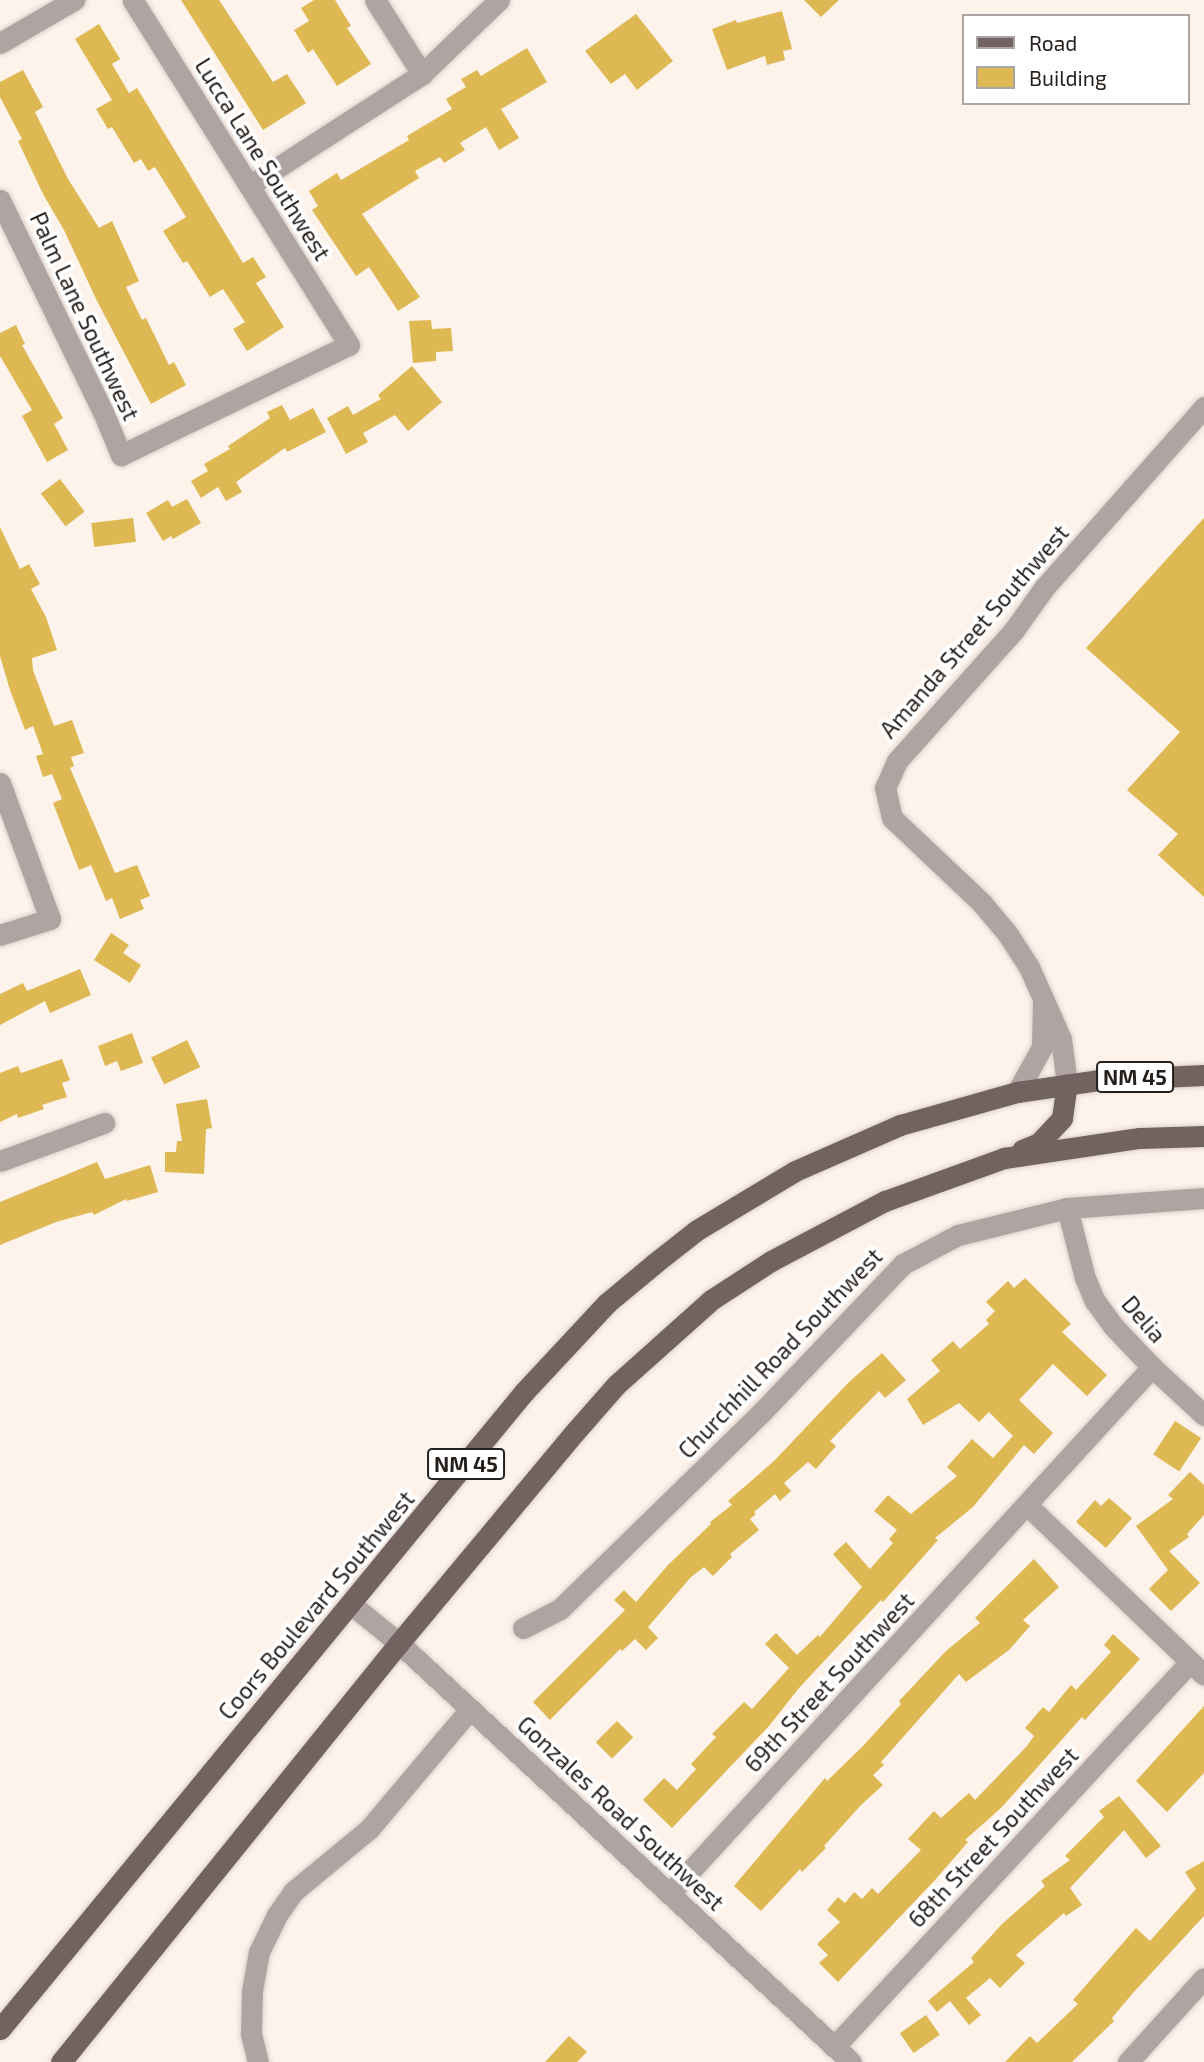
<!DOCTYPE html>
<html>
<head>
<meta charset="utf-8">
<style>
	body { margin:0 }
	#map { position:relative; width:1204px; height:2062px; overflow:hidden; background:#fdf3eb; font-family:"Exo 2",sans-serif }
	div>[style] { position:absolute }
	.building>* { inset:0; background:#deb852; transform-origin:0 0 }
	.roads { filter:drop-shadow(0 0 2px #dad1ca) drop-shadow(0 0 2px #dad1ca) }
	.minor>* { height:21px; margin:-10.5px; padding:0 10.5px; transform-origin:10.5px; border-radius:10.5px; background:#aea5a3 }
	.major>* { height:21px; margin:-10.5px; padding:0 10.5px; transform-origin:10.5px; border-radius:10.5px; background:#726360 }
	span { translate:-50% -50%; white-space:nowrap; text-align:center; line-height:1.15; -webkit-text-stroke:7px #fff; paint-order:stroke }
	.shield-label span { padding:2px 5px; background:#fff; border:2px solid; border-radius:5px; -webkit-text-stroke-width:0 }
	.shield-label { font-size:21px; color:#251f1b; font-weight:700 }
	.street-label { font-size:23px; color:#251f1b }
	.legend { position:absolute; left:962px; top:14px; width:228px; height:91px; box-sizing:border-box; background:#fff; border:2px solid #a8a5a4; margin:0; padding:9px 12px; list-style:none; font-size:21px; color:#251f1b }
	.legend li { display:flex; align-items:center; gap:14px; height:35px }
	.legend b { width:35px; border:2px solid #a8a5a4 }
</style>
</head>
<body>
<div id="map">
	<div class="building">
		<div style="clip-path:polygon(181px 0,219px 0,273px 82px,287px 74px,306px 103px,263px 130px)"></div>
		<div style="clip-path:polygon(314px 0,335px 0,351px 26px,347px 28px,371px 64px,337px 86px,313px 49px,308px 53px,294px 30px,309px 21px,301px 8px)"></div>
		<div style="clip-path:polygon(804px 0,839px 0,821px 17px)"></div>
		<div style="clip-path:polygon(782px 11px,792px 49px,783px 51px,785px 60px,767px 65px,765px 56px,727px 70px,712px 29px,736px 20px,737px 23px)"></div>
		<div style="clip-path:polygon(636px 14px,673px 61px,637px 90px,625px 74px,611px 84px,585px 51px)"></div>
		<div style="clip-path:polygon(99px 24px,120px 59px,112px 64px,129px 93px,137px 88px,243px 263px,253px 257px,266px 277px,256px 283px,284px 327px,247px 351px,233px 329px,245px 322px,223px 289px,210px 297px,187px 261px,183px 263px,163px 231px,186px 217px,155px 167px,148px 171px,141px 159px,134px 163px,112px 127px,108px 129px,96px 109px,112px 100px,75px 39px)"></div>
		<div style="clip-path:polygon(527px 48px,547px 82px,501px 109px,519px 138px,499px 150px,486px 127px,460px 143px,465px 150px,444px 163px,440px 157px,415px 171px,419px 178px,362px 214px,420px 297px,398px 311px,369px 267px,356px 276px,312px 210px,318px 206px,309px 191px,337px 173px,341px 180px,409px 140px,407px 136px,452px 109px,446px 99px,466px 87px,461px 79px,477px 70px,481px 76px)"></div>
		<div style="clip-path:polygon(23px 70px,43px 107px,35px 112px,68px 179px,99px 228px,112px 221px,139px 281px,126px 287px,142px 320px,146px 318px,169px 365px,174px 362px,186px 385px,151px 404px,97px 301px,64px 230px,43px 194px,18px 141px,22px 139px,0 97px,0 82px)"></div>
		<div style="clip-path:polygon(431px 320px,432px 329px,451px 328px,453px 351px,436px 352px,436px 361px,413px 363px,409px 321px)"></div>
		<div style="clip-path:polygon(16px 325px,25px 344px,22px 345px,63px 418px,54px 424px,68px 450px,47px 462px,22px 416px,32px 410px,0 356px,0 333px)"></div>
		<div style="clip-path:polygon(412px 366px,442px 402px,408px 431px,395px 415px,363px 433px,368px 442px,346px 454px,327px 418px,348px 406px,353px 415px,381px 399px,378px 395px)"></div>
		<div style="clip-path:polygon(282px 405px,290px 420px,313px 408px,326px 432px,287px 452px,285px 448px,236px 482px,242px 492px,226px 501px,218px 487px,201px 498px,191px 481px,208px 471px,204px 464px,230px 449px,228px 446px,270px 418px,267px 412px)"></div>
		<div style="left:60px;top:479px;width:41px;height:24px;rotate:53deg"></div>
		<div style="clip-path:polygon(187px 499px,201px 523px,173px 539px,171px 536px,163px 541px,146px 513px,168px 500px,172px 507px)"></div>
		<div style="left:133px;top:518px;width:24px;height:42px;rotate:83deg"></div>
		<div style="clip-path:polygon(1204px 518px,1204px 897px,1158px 855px,1178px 834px,1127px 790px,1180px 732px,1086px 648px)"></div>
		<div style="clip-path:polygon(0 527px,20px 569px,29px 564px,40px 584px,31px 589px,46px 617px,57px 650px,32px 658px,33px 670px,54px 726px,72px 720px,84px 753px,71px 757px,74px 766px,70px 768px,115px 873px,137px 865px,150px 896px,140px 900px,144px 909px,120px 919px,112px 898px,106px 901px,91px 865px,79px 870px,53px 803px,62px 799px,52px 774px,43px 777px,36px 756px,43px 754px,33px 726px,25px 730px,10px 690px,0 656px)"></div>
		<div style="clip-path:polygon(111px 933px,129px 945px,123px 953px,141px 965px,130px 983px,94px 960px)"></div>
		<div style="clip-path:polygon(80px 969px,91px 995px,50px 1013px,45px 1001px,0 1025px,0 994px,23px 983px,27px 991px)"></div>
		<div style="clip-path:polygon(132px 1033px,143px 1063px,121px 1071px,117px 1061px,105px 1066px,98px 1046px)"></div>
		<div style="left:187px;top:1040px;width:30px;height:40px;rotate:64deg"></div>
		<div style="clip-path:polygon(62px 1059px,70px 1080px,62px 1083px,67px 1097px,42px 1105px,44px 1109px,18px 1118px,17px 1114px,0 1122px,0 1073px,18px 1066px,21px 1073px)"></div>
		<div style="clip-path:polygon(207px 1099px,212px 1128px,206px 1129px,204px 1174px,165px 1172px,165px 1152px,176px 1152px,177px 1141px,182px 1141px,176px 1104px)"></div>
		<div style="clip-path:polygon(97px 1162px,105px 1179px,150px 1165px,158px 1192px,127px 1201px,126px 1199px,94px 1215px,92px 1212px,56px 1222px,0 1245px,0 1202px)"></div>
		<div style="clip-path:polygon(1025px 1278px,1071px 1324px,1062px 1332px,1107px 1375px,1087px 1396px,1053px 1364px,1019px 1400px,1053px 1433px,1034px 1454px,1024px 1445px,973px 1507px,935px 1538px,938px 1540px,883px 1602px,881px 1600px,799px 1688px,769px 1726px,672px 1828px,643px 1800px,664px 1778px,677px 1790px,696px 1769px,691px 1764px,716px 1737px,712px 1734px,744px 1702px,752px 1709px,789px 1668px,765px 1644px,776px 1633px,797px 1655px,818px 1635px,820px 1637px,862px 1587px,833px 1554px,846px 1542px,870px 1569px,893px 1543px,889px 1539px,897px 1530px,874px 1511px,888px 1495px,911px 1514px,957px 1476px,947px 1467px,972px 1439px,993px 1458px,1013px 1436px,989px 1412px,979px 1422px,959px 1403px,923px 1425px,907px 1399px,940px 1371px,931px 1360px,953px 1341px,960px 1349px,989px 1324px,986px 1320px,995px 1311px,986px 1302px,1008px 1281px,1014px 1288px)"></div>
		<div style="clip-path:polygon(882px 1353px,906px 1380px,885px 1398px,879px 1391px,830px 1441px,836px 1446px,816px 1469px,808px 1462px,784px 1483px,791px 1491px,780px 1501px,775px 1494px,754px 1512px,756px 1514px,750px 1519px,759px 1530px,730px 1554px,732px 1557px,713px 1576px,704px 1567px,691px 1577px,648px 1627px,658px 1638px,646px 1650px,635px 1639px,622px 1651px,620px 1649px,550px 1720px,533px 1702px,625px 1610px,614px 1600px,624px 1590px,636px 1602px,668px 1565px,711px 1524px,710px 1522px,732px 1505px,728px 1501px,774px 1461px,849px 1382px)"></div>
		<div style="left:1175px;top:1421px;width:31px;height:40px;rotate:33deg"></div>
		<div style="clip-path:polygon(1190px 1472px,1204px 1485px,1204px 1515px,1187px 1534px,1189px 1537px,1169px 1551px,1200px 1583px,1171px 1611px,1149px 1589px,1168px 1570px,1136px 1526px,1173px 1499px,1168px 1495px)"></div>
		<div style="clip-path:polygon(1109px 1498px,1132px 1518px,1106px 1548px,1076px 1522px,1095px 1500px,1101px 1506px)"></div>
		<div style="clip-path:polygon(1034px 1559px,1059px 1587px,1023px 1620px,1030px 1626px,1009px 1650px,966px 1682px,959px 1674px,881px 1762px,884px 1765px,873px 1775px,883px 1785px,861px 1805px,824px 1846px,826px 1848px,802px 1872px,800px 1869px,761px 1911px,734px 1886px,825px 1778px,827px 1781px,864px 1745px,901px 1704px,899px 1701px,946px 1651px,980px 1623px,975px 1618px)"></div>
		<div style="clip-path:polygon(1113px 1634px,1140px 1659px,1085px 1720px,1082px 1717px,1002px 1807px,965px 1840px,968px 1842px,935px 1880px,838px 1982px,819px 1963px,828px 1955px,817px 1944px,840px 1922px,827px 1910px,838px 1897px,845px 1903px,854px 1892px,862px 1899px,872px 1888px,878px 1894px,921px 1850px,908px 1839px,934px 1811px,941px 1818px,969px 1793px,975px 1800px,1027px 1746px,1034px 1736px,1025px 1728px,1043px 1707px,1049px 1712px,1071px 1685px,1076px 1690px,1111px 1652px,1104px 1645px)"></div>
		<div style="clip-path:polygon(1204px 1706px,1204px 1773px,1167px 1812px,1136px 1781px)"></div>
		<div style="left:617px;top:1721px;width:23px;height:30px;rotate:45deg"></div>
		<div style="clip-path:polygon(1119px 1796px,1161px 1846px,1146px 1858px,1124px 1830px,1070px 1888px,1082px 1905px,1066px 1916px,1064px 1913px,1016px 1955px,1025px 1963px,1000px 1988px,990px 1978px,966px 1998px,981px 2015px,969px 2025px,950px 2001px,937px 2012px,928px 2001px,974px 1962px,971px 1958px,1002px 1924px,1045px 1886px,1041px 1881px,1070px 1860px,1065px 1856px,1104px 1817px,1099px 1811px)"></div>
		<div style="clip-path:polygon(1204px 1861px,1204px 1916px,1132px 1994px,1112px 2018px,1114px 2021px,1072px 2062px,1005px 2062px,1030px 2036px,1037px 2043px,1078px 2004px,1073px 2000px,1136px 1928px,1150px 1941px,1196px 1889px,1185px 1872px)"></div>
		<div style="left:926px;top:2015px;width:24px;height:32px;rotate:55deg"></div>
		<div style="clip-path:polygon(569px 2036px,587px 2052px,577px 2062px,545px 2062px)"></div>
	</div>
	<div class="roads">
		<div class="minor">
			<div style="left:375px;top:0;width:88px;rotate:57.6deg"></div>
			<div style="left:0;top:43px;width:86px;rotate:-30.2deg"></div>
			<div style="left:249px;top:186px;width:206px;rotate:-32.9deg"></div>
			<div style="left:422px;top:74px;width:107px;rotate:-43.9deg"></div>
			<div style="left:0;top:200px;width:236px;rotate:64.1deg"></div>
			<div style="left:103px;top:412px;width:47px;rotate:67.3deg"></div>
			<div style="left:121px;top:455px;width:253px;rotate:-25.8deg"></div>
			<div style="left:349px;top:345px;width:407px;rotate:-122.1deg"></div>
			<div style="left:0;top:783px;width:145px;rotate:69.8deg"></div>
			<div style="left:50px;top:919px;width:52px;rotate:162.3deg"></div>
			<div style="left:1067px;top:1084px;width:45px;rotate:-97.6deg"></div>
			<div style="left:1061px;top:1039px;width:79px;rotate:-114deg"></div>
			<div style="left:1029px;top:967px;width:40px;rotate:-122.9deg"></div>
			<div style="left:1007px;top:933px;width:38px;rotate:-130deg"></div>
			<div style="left:983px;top:904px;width:125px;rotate:-136.6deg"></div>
			<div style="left:892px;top:818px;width:31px;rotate:-103deg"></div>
			<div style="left:885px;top:788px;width:30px;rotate:-66deg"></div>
			<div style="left:897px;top:761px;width:176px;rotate:-48.2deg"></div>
			<div style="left:1014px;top:630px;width:52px;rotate:-54.5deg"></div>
			<div style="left:1044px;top:588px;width:242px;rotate:-48.5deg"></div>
			<div style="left:1017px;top:1092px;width:51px;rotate:-60.9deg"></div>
			<div style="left:1042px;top:1047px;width:48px;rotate:-88.8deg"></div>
			<div style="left:0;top:1161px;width:111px;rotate:-20.1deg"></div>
			<div style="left:1067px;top:1208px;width:72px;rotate:75.6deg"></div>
			<div style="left:1085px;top:1278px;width:25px;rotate:67deg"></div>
			<div style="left:1095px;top:1301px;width:31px;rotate:54deg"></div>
			<div style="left:1113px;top:1326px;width:57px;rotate:46.4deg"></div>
			<div style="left:1152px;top:1367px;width:71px;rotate:42.7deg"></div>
			<div style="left:1027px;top:1505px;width:245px;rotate:43.8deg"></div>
			<div style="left:352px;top:1605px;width:60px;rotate:39deg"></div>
			<div style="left:399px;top:1643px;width:616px;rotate:42.83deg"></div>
			<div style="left:523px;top:1628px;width:42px;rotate:-27.2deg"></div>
			<div style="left:560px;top:1609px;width:281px;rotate:-44.3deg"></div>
			<div style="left:761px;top:1413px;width:206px;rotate:-46.4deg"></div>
			<div style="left:903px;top:1264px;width:62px;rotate:-27.8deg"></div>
			<div style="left:958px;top:1235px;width:112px;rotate:-13.9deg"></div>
			<div style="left:1067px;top:1208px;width:137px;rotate:-4.2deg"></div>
			<div style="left:669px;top:1894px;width:715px;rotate:-47.49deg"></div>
			<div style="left:834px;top:2047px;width:524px;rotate:-47.24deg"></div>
			<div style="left:258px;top:2062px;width:30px;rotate:-104deg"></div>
			<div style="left:251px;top:2033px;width:42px;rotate:-88.6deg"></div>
			<div style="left:252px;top:1991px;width:40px;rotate:-80deg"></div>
			<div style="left:259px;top:1952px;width:41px;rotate:-64.1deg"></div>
			<div style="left:277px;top:1915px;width:29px;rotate:-55deg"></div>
			<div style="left:294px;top:1891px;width:97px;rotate:-39.6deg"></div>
			<div style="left:369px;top:1829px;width:157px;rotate:-49.9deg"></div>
			<div style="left:1128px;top:2062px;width:113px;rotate:-47.9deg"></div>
		</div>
		<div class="major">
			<div style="left:1022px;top:1150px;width:18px;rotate:-22deg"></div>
			<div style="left:1039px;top:1143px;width:34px;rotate:-47deg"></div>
			<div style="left:1062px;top:1118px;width:34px;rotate:-82deg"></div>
			<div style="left:0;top:2029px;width:825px;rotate:-50.56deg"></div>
			<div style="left:524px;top:1392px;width:122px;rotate:-47deg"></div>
			<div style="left:607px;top:1303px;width:62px;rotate:-39.8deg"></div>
			<div style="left:655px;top:1263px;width:53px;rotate:-38.2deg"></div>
			<div style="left:697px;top:1230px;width:114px;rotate:-31deg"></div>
			<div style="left:795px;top:1171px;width:115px;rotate:-23.7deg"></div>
			<div style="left:900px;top:1125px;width:122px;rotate:-15.8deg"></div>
			<div style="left:1017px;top:1092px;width:82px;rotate:-8.4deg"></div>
			<div style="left:1098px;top:1080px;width:106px;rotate:-2.7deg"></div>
			<div style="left:61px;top:2062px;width:538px;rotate:-51.11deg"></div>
			<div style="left:399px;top:1643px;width:273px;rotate:-50.2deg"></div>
			<div style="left:574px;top:1433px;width:64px;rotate:-48.8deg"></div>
			<div style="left:616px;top:1385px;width:127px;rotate:-41.8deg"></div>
			<div style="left:711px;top:1300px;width:72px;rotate:-33deg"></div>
			<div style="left:771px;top:1261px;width:129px;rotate:-27.8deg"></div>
			<div style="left:885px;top:1201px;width:127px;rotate:-19.9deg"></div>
			<div style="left:1004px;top:1158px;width:137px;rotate:-8.4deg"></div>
			<div style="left:1140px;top:1138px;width:64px;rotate:-1.8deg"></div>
		</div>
	</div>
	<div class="shield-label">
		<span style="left:1135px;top:1077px">NM 45</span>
		<span style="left:466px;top:1464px">NM 45</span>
	</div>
	<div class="street-label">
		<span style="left:263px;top:159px;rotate:58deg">Lucca Lane Southwest</span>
		<span style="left:85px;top:316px;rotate:65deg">Palm Lane Southwest</span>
		<span style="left:974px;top:631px;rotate:-49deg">Amanda Street Southwest</span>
		<span style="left:1144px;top:1319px;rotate:49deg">Delia</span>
		<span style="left:780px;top:1353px;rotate:-46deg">Churchhill Road Southwest</span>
		<span style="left:316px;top:1605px;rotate:-50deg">Coors Boulevard Southwest</span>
		<span style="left:829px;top:1682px;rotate:-47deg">69th Street Southwest</span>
		<span style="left:621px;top:1813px;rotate:43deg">Gonzales Road Southwest</span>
		<span style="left:993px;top:1837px;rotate:-47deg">68th Street Southwest</span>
	</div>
	<ul class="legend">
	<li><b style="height:9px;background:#726360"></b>Road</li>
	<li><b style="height:19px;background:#deb852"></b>Building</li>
	</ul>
</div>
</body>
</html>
